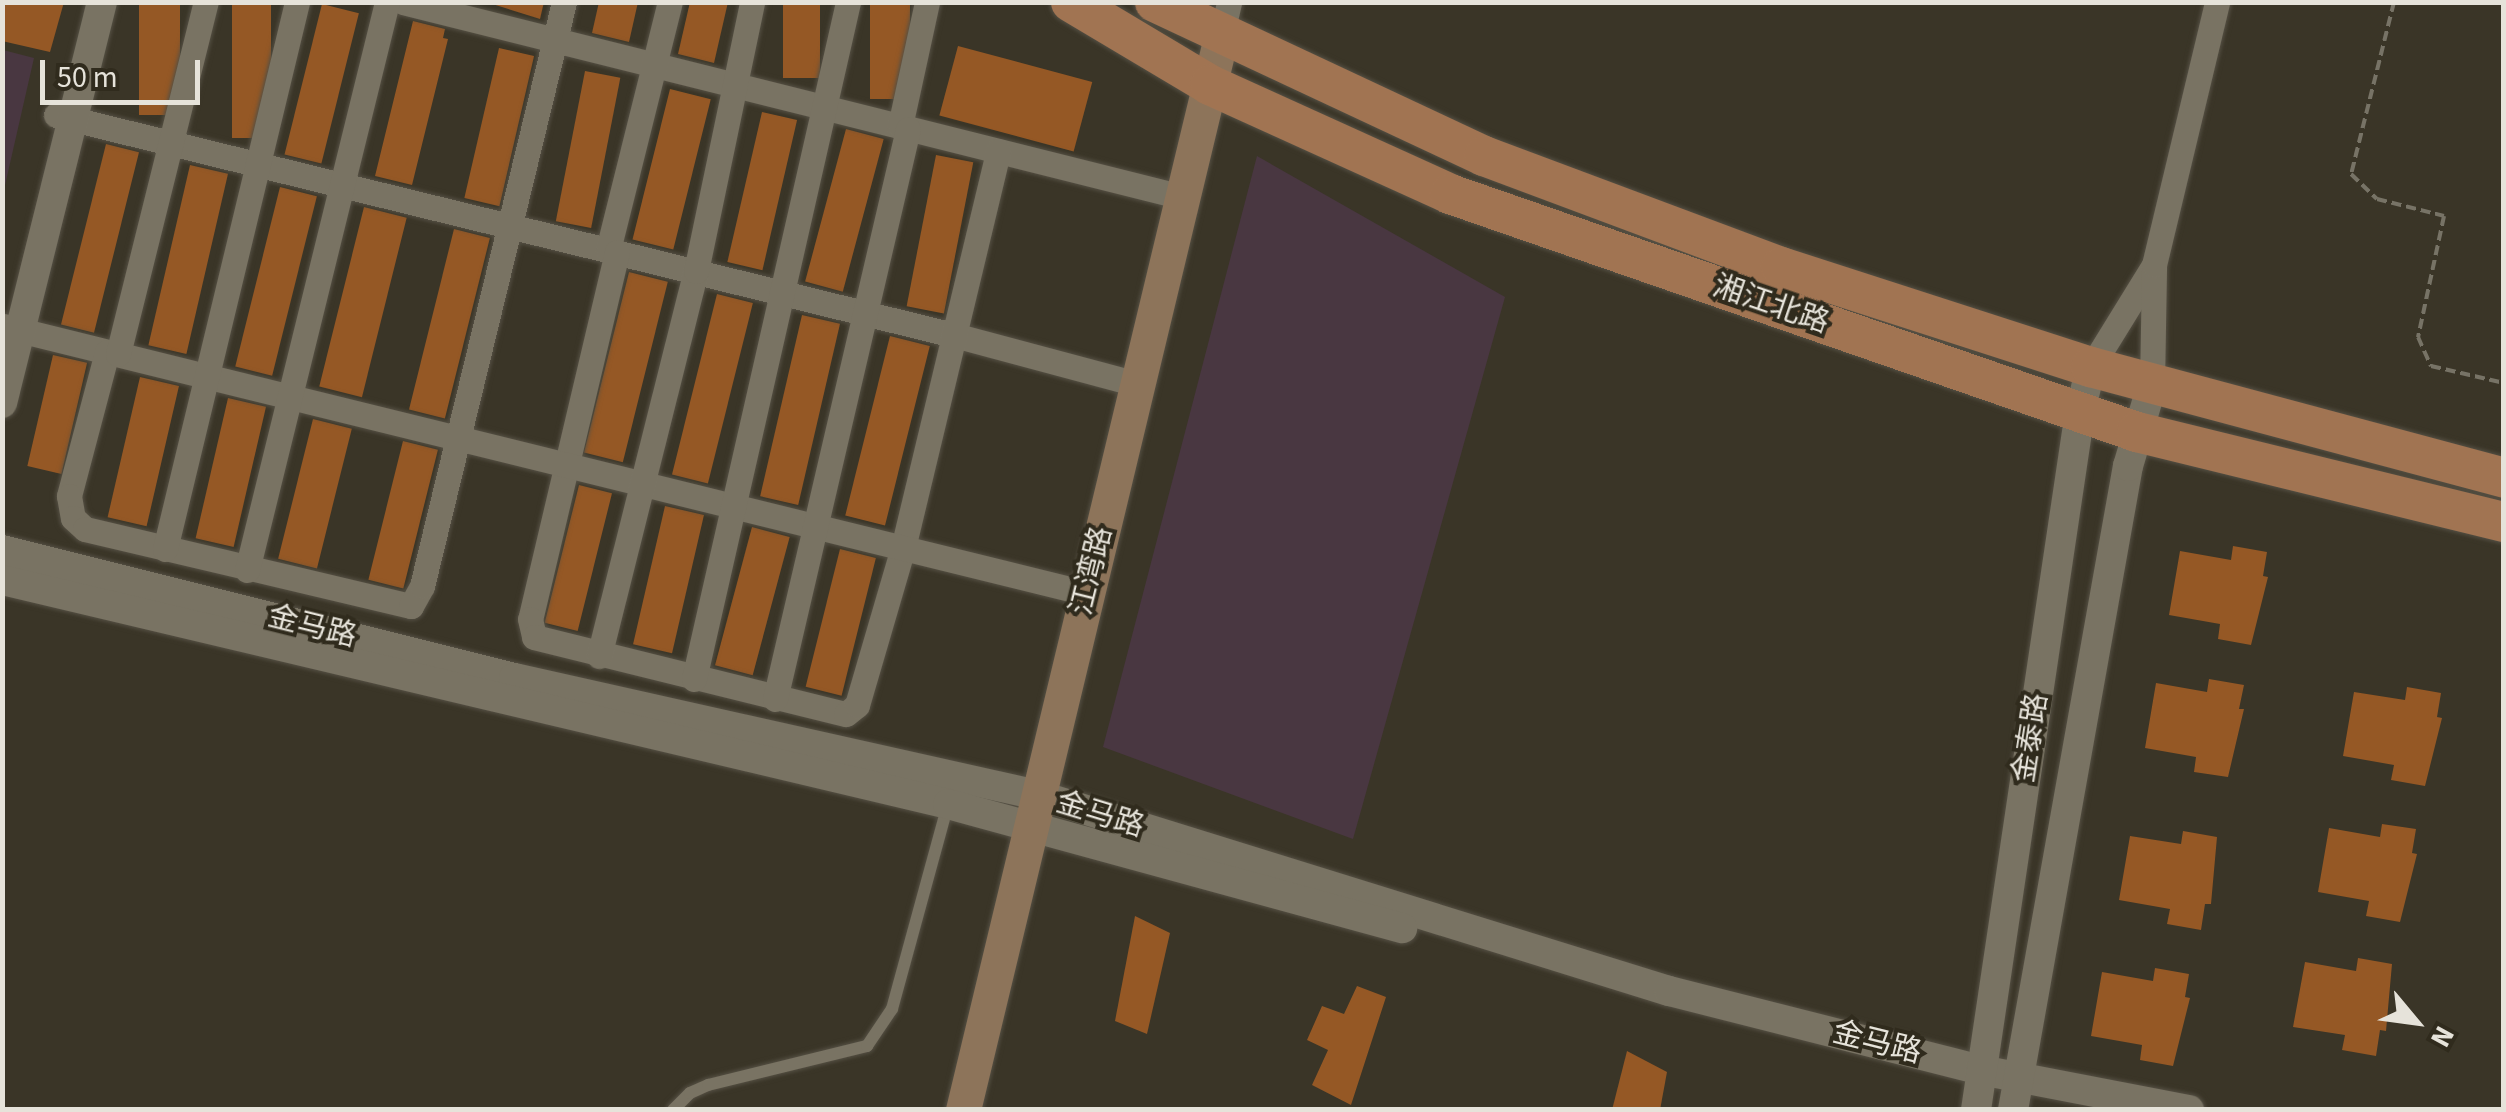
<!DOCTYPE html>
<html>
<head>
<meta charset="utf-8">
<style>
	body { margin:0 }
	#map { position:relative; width:2506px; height:1112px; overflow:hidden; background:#3a3527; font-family:"Source Sans 3","Noto Sans SC",sans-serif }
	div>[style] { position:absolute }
	.education>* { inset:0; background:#493741 }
	.building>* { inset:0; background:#955825; transform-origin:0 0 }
	.path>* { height:4px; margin-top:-2px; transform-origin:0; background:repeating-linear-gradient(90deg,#777366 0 10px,transparent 0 15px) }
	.roads { filter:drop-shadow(0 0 2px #555044) drop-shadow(0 0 2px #555044) }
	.service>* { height:12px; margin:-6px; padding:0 6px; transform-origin:6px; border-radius:6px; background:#797363 }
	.minor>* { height:25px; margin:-12.5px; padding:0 12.5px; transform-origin:12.5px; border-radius:12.5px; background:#797363 }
	.tertiary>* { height:30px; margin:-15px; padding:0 15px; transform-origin:15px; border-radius:15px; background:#797363 }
	.secondary>* { height:35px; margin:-17.5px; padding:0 17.5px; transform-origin:17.5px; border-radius:17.5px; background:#8d745a }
	.primary>* { height:40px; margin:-20px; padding:0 20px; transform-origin:20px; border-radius:20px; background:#a17452 }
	span { translate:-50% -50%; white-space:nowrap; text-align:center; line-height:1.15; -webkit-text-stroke:8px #302b1d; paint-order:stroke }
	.street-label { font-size:30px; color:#e6e3da }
	.frame { position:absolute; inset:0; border:5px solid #e6e3da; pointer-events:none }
	.north { position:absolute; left:2366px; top:972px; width:100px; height:100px; -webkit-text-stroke:8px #302b1d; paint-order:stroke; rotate:119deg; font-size:28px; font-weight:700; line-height:40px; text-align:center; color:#e6e3da }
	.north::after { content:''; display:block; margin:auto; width:35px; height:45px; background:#e6e3da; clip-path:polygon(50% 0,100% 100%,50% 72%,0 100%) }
	.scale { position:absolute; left:40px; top:60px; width:160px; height:45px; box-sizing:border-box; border:5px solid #e6e3da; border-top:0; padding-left:12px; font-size:30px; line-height:35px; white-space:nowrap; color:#e6e3da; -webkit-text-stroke:8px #302b1d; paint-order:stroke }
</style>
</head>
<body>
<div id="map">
	<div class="education">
		<div style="clip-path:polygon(3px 50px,34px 58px,3px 194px,2px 50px)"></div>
		<div style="clip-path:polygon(1257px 156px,1505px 297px,1353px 839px,1103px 747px)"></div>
	</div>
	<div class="building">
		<div style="clip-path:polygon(2px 2px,64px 2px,50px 52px,2px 41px)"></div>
		<div style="left:139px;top:2px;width:41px;height:113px"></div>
		<div style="left:232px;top:2px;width:39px;height:136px"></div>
		<div style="clip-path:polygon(486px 2px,544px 2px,540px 19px)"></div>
		<div style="clip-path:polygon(599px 2px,638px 2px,629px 42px,592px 33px)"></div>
		<div style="clip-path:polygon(690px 2px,728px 2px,714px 63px,678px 54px)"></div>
		<div style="left:783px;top:2px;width:37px;height:76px"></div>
		<div style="left:870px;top:2px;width:40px;height:97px"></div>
		<div style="left:322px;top:4px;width:38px;height:155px;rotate:14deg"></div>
		<div style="clip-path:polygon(413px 21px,445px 29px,443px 38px,448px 39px,412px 185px,375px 176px)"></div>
		<div style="left:958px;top:46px;width:139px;height:72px;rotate:15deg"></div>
		<div style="left:499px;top:48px;width:36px;height:154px;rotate:13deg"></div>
		<div style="left:585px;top:71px;width:36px;height:153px;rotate:11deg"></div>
		<div style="left:670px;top:89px;width:42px;height:155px;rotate:14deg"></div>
		<div style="left:762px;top:112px;width:36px;height:154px;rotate:13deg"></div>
		<div style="left:846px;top:129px;width:39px;height:158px;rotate:15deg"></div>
		<div style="left:106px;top:144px;width:34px;height:186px;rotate:14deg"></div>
		<div style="left:936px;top:155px;width:38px;height:154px;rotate:11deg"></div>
		<div style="left:190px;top:165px;width:39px;height:185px;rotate:13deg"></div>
		<div style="left:280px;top:187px;width:38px;height:185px;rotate:14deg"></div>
		<div style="left:364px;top:207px;width:44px;height:185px;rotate:14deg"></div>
		<div style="left:454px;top:229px;width:37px;height:186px;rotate:14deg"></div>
		<div style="left:629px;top:272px;width:40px;height:186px;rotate:14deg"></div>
		<div style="left:717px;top:294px;width:37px;height:186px;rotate:14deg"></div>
		<div style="left:802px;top:315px;width:39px;height:186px;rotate:13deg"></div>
		<div style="left:890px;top:336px;width:41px;height:185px;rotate:14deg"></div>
		<div style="left:53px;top:355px;width:35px;height:114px;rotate:13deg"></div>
		<div style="left:140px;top:377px;width:40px;height:144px;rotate:13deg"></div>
		<div style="left:228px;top:398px;width:39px;height:144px;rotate:13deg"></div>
		<div style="left:313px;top:419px;width:40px;height:144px;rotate:14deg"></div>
		<div style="left:403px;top:441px;width:36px;height:143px;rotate:14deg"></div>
		<div style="left:579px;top:485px;width:34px;height:142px;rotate:14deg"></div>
		<div style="left:665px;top:506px;width:40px;height:142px;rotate:13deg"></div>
		<div style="left:752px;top:527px;width:39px;height:143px;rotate:15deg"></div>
		<div style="clip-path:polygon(2233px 546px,2267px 552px,2263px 576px,2268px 577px,2251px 645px,2218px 639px,2220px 624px,2169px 615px,2180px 551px,2231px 560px)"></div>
		<div style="left:840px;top:549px;width:37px;height:142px;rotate:14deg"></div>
		<div style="clip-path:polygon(2209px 679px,2244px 685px,2239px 709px,2244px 709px,2228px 777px,2194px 772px,2196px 757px,2145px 748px,2156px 683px,2207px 692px)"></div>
		<div style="clip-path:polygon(2407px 687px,2441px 693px,2437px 717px,2442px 718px,2425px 786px,2391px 780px,2394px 765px,2343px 756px,2354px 692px,2405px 700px)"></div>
		<div style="clip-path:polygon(2382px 824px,2416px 829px,2412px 853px,2417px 854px,2400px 922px,2366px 916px,2369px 901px,2318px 892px,2329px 828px,2380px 837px)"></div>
		<div style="clip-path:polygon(2183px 831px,2217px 837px,2211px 904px,2205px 904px,2201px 930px,2167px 924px,2170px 909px,2119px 900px,2130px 836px,2181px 844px)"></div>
		<div style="clip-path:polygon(1135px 916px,1170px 933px,1147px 1034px,1115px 1021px)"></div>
		<div style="clip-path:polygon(2358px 958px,2392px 964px,2386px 1031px,2380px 1030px,2376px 1056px,2342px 1050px,2345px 1035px,2293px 1027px,2305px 962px,2356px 971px)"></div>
		<div style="clip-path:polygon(2155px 968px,2189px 974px,2185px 997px,2190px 998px,2173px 1066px,2140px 1060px,2142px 1045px,2091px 1036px,2102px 972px,2153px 981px)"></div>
		<div style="clip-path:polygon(1357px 986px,1386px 997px,1351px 1105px,1312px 1085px,1328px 1050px,1307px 1040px,1322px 1006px,1344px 1014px)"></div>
		<div style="clip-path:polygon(1627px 1051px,1667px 1072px,1660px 1110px,1612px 1110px)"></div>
	</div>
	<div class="path">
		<div style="left:2394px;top:2px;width:177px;rotate:104deg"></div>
		<div style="left:2351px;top:174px;width:36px;rotate:44deg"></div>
		<div style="left:2377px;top:199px;width:69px;rotate:14.2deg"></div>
		<div style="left:2444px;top:216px;width:124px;rotate:102.1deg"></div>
		<div style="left:2418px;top:337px;width:32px;rotate:66deg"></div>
		<div style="left:2431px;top:366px;width:75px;rotate:13.1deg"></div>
	</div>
	<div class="roads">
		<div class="service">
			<div style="left:673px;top:1110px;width:24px;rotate:-45deg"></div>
			<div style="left:690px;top:1093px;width:20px;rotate:-24deg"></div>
			<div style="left:708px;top:1085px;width:164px;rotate:-13.8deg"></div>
			<div style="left:867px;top:1046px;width:45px;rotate:-56deg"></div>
			<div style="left:892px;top:1009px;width:213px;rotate:-74.7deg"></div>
		</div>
		<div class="minor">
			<div style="left:403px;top:2px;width:804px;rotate:14.04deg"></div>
			<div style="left:1222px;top:33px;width:32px;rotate:-77deg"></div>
			<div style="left:56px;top:115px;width:925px;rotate:13.77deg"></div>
			<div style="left:954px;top:335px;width:189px;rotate:15deg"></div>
			<div style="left:900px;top:126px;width:127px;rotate:-77.7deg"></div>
			<div style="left:608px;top:250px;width:256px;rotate:-76deg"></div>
			<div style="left:617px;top:252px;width:377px;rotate:103.3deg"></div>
			<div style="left:530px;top:619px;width:18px;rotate:77deg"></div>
			<div style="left:534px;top:637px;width:321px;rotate:13.9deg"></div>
			<div style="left:846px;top:714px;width:14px;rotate:-39deg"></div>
			<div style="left:857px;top:705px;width:164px;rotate:-73.7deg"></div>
			<div style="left:903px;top:548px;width:408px;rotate:-76.5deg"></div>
			<div style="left:3px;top:326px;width:1115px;rotate:13.85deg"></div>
			<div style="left:107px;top:352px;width:149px;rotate:104.8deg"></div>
			<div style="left:69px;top:496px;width:22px;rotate:80deg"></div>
			<div style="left:73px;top:518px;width:16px;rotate:43deg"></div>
			<div style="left:85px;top:529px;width:335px;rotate:13.3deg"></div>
			<div style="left:411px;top:606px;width:23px;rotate:-61deg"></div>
			<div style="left:422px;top:586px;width:601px;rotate:-76.33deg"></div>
			<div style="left:118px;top:354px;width:363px;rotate:-76deg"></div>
			<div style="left:2091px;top:367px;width:120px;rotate:-58.3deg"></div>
			<div style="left:2152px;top:385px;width:120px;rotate:-89deg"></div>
			<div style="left:2154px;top:265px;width:270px;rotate:-76.5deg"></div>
			<div style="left:165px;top:549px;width:563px;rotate:-76.43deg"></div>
			<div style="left:247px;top:570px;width:585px;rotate:-76.15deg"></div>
			<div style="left:599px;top:656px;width:397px;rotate:-75.9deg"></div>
			<div style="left:696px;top:271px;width:275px;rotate:-78.2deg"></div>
			<div style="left:694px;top:679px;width:694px;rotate:-77.18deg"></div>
			<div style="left:775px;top:699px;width:585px;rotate:-76.87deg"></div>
		</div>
		<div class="tertiary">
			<div style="left:2px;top:403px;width:413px;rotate:-76deg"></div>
			<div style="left:2px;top:550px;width:528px;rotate:14.04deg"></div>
			<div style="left:514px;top:678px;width:537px;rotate:12.59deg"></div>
			<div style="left:1038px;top:795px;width:661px;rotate:17.26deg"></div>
			<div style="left:1669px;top:991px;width:322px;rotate:14.2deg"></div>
			<div style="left:1981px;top:1070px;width:212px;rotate:10.9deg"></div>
			<div style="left:2px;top:580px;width:972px;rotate:13.32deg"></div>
			<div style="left:948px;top:804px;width:471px;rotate:15.3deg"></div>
			<div style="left:1976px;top:1110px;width:706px;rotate:-81.53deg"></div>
			<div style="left:2080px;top:412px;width:46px;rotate:-76.3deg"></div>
			<div style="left:2013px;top:1110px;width:654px;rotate:-79.88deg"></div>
			<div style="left:2128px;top:466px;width:84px;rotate:-73.5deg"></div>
		</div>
		<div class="secondary">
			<div style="left:963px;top:1110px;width:1108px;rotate:-76.48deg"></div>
		</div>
		<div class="primary">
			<div style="left:1071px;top:2px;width:162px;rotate:30.8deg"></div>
			<div style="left:1210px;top:85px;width:264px;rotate:24.4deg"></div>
			<div style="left:1450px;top:194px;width:727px;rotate:19.11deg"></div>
			<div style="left:2137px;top:432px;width:378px;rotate:13.8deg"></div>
			<div style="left:1155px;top:2px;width:363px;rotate:25.1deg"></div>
			<div style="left:1484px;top:156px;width:317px;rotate:20.5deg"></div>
			<div style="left:1781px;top:267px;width:326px;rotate:17.9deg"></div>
			<div style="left:2091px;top:367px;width:428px;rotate:15deg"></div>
		</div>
	</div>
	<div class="street-label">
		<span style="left:1771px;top:305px;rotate:19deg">湘江北路</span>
		<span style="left:1092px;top:571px;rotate:-76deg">江湾路</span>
		<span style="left:312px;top:627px;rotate:14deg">金马路</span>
		<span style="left:2031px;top:738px;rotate:-81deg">金泰路</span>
		<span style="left:1100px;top:815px;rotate:17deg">金马路</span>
		<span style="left:1877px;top:1043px;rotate:14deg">金马路</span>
	</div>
	<div class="frame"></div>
	<div class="north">N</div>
	<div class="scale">50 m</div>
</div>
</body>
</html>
